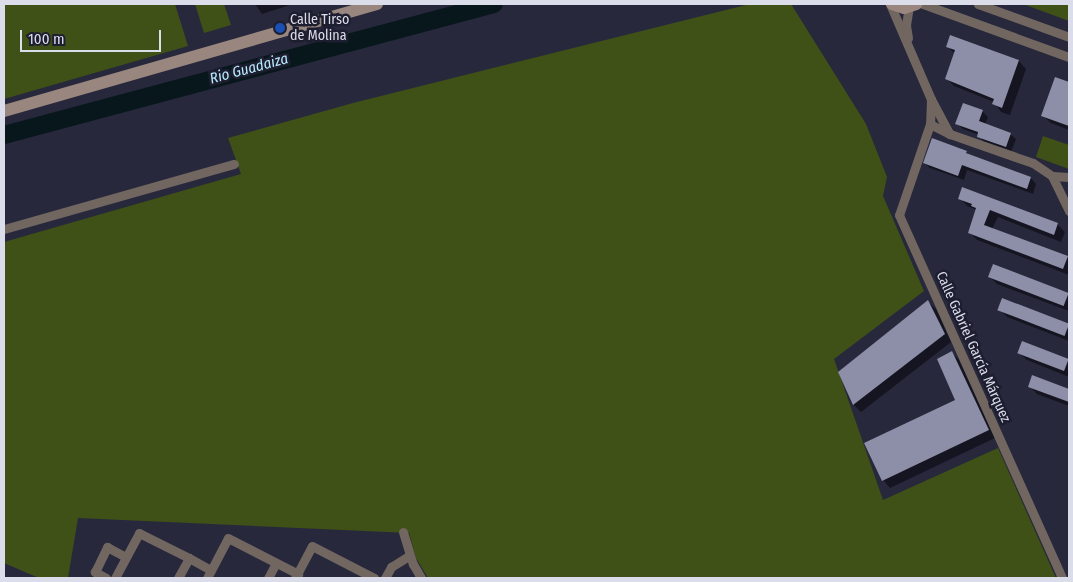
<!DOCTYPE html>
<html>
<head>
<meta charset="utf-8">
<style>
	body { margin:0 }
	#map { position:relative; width:1073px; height:582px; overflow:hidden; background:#27283c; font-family:"Fira Sans Condensed",sans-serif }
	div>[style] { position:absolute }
	.green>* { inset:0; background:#3f5117 }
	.shadow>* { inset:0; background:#0007 }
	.river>* { height:18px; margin:-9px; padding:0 9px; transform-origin:9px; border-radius:9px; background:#08171c }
	.building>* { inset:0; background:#8d8ea7; transform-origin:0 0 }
	.street>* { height:9px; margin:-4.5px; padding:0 4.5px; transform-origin:4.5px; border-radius:4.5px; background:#716660 }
	.secondary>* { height:12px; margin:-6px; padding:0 6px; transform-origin:6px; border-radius:6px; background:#99877f }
	.dots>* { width:14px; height:14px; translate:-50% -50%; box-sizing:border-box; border:2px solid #1e1e31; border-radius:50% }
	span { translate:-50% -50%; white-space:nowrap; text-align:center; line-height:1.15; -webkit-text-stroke:5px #1e1e31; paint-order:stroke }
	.poi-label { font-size:14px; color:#dcddeb }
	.left { translate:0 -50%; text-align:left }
	.street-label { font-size:14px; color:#dcddeb }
	.water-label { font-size:15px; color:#b7ebfd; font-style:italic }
	.frame { position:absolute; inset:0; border:5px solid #dcddeb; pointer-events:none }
	.scale { position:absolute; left:20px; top:30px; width:141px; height:22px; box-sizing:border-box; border:2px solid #dcddeb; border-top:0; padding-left:6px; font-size:15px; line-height:18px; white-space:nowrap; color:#dcddeb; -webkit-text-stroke:4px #1e1e31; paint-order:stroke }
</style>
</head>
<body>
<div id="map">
	<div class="green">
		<div style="clip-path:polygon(4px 4px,175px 4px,188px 46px,4px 99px)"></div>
		<div style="clip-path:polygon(195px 4px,224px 4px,231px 25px,204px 33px)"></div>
		<div style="clip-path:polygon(750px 4px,791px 4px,866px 124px,887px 177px,883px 196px,924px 291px,834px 359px,883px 500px,998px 448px,1056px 578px,428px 578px,416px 558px,409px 533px,78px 518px,68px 578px,39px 578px,4px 563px,4px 242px,241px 174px,228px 138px,353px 103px)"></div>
		<div style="clip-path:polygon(1023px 4px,1069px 4px,1069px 21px)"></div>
		<div style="clip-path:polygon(1043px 136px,1069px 145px,1069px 169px,1036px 157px)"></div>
	</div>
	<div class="shadow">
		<div style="clip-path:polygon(255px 4px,293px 4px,262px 14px)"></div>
		<div style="clip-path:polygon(951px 36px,1019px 61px,1026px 69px,1010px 115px,1001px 112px,994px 102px,954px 86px,946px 78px,955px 54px,947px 46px)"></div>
		<div style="clip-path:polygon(1056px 79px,1069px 84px,1069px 130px,1051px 123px,1043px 116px)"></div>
		<div style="clip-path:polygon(982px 111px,988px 117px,985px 124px,1010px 134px,1016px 139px,1011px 152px,984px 142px,979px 135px,963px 129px,957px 124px)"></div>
		<div style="clip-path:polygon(966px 152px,971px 157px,1031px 178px,1036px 184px,1033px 194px,967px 170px,964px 180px,930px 168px,925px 163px)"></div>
		<div style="clip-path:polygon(960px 198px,1057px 224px,1065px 232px,1061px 242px,998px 217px,992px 229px,1067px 257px,1069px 260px,1069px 275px,977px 240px,969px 232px,977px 210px,967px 206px)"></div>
		<div style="clip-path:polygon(993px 265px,1069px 294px,1069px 311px,997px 284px,989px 276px)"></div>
		<div style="clip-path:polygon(1003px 299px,1069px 325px,1069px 341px,1007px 317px,999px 309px)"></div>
		<div style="clip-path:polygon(928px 302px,936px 309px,951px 342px,861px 412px,854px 405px,839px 372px)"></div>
		<div style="clip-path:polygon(1023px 343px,1069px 360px,1069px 377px,1027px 360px,1019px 353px)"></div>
		<div style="clip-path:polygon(952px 353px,959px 360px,995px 438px,890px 488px,883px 480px,957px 401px)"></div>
		<div style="clip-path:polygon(1033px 377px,1069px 390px,1069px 406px,1037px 394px,1029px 386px)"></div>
	</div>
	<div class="river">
		<div style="left:4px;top:135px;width:507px;rotate:-14.97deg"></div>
	</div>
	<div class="building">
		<div style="clip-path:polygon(950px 35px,1019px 60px,1002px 108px,992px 104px,994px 99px,945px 79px,955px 50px,946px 47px)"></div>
		<div style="clip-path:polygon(1055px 77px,1069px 82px,1069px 126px,1041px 116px)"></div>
		<div style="clip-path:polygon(963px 103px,983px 110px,979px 121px,1011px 133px,1006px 147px,977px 137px,978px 132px,955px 124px)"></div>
		<div style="clip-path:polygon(932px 138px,967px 151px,966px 153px,1031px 177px,1027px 189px,962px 165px,958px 176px,923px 163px)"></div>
		<div style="clip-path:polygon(962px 187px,1058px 223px,1054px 235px,990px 210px,984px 225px,1068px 256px,1063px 269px,968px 233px,976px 208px,971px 206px,972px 204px,958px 199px)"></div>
		<div style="left:993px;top:264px;width:81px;height:14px;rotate:21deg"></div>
		<div style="left:1002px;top:298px;width:72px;height:13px;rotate:21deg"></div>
		<div style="clip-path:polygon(928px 300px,945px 334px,853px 405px,838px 372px)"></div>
		<div style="left:1022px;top:341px;width:50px;height:13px;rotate:21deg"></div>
		<div style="clip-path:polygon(952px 351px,989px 430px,882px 481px,864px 443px,955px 400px,937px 359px)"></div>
		<div style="clip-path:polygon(1032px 375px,1069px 389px,1069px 402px,1028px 387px)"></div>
	</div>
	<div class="street">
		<div style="left:890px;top:4px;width:103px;rotate:66.7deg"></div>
		<div style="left:931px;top:99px;width:40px;rotate:62deg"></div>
		<div style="left:923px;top:4px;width:155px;rotate:20deg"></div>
		<div style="left:978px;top:4px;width:97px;rotate:19.9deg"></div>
		<div style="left:908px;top:38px;width:13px;rotate:-99deg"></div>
		<div style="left:906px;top:25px;width:18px;rotate:-81deg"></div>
		<div style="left:931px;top:99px;width:25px;rotate:92deg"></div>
		<div style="left:930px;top:124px;width:96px;rotate:108.8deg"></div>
		<div style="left:899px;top:215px;width:398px;rotate:65.8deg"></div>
		<div style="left:930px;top:124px;width:22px;rotate:27deg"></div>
		<div style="left:950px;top:134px;width:88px;rotate:19.3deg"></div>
		<div style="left:1033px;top:163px;width:23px;rotate:34deg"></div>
		<div style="left:1052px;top:176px;width:39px;rotate:64deg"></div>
		<div style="left:1052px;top:176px;width:17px;rotate:3deg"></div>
		<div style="left:4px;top:229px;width:239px;rotate:-15.8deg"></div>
		<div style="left:403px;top:532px;width:34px;rotate:73deg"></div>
		<div style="left:413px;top:564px;width:16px;rotate:60deg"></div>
		<div style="left:106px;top:578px;width:13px;rotate:-151deg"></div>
		<div style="left:95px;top:572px;width:28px;rotate:-64deg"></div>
		<div style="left:107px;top:547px;width:21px;rotate:28deg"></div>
		<div style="left:115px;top:578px;width:51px;rotate:-61.9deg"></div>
		<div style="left:139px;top:533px;width:56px;rotate:26.6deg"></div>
		<div style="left:178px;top:578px;width:23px;rotate:-61deg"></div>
		<div style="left:189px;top:558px;width:25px;rotate:29deg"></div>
		<div style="left:207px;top:578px;width:45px;rotate:-62.3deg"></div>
		<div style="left:228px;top:538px;width:79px;rotate:27.2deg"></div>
		<div style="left:268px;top:578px;width:17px;rotate:-62deg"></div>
		<div style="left:295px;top:578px;width:36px;rotate:-62deg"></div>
		<div style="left:312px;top:546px;width:70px;rotate:27.3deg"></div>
		<div style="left:385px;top:578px;width:13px;rotate:-61deg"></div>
		<div style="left:391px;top:567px;width:22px;rotate:-32deg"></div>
	</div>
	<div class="secondary">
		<div style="left:892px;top:4px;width:13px;rotate:18deg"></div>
		<div style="left:904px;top:8px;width:13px;rotate:-18deg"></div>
		<div style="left:4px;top:111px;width:388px;rotate:-16deg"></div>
	</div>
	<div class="dots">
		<div style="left:280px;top:28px;background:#1a4fb4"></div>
	</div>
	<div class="poi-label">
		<span class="left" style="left:290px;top:28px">Calle Tirso<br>de Molina</span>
	</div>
	<div class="street-label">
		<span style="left:973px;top:347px;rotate:66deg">Calle Gabriel García Márquez</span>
	</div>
	<div class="water-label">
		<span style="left:249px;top:69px;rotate:-15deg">Rio Guadaiza</span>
	</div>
	<div class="frame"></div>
	<div class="scale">100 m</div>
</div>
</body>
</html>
